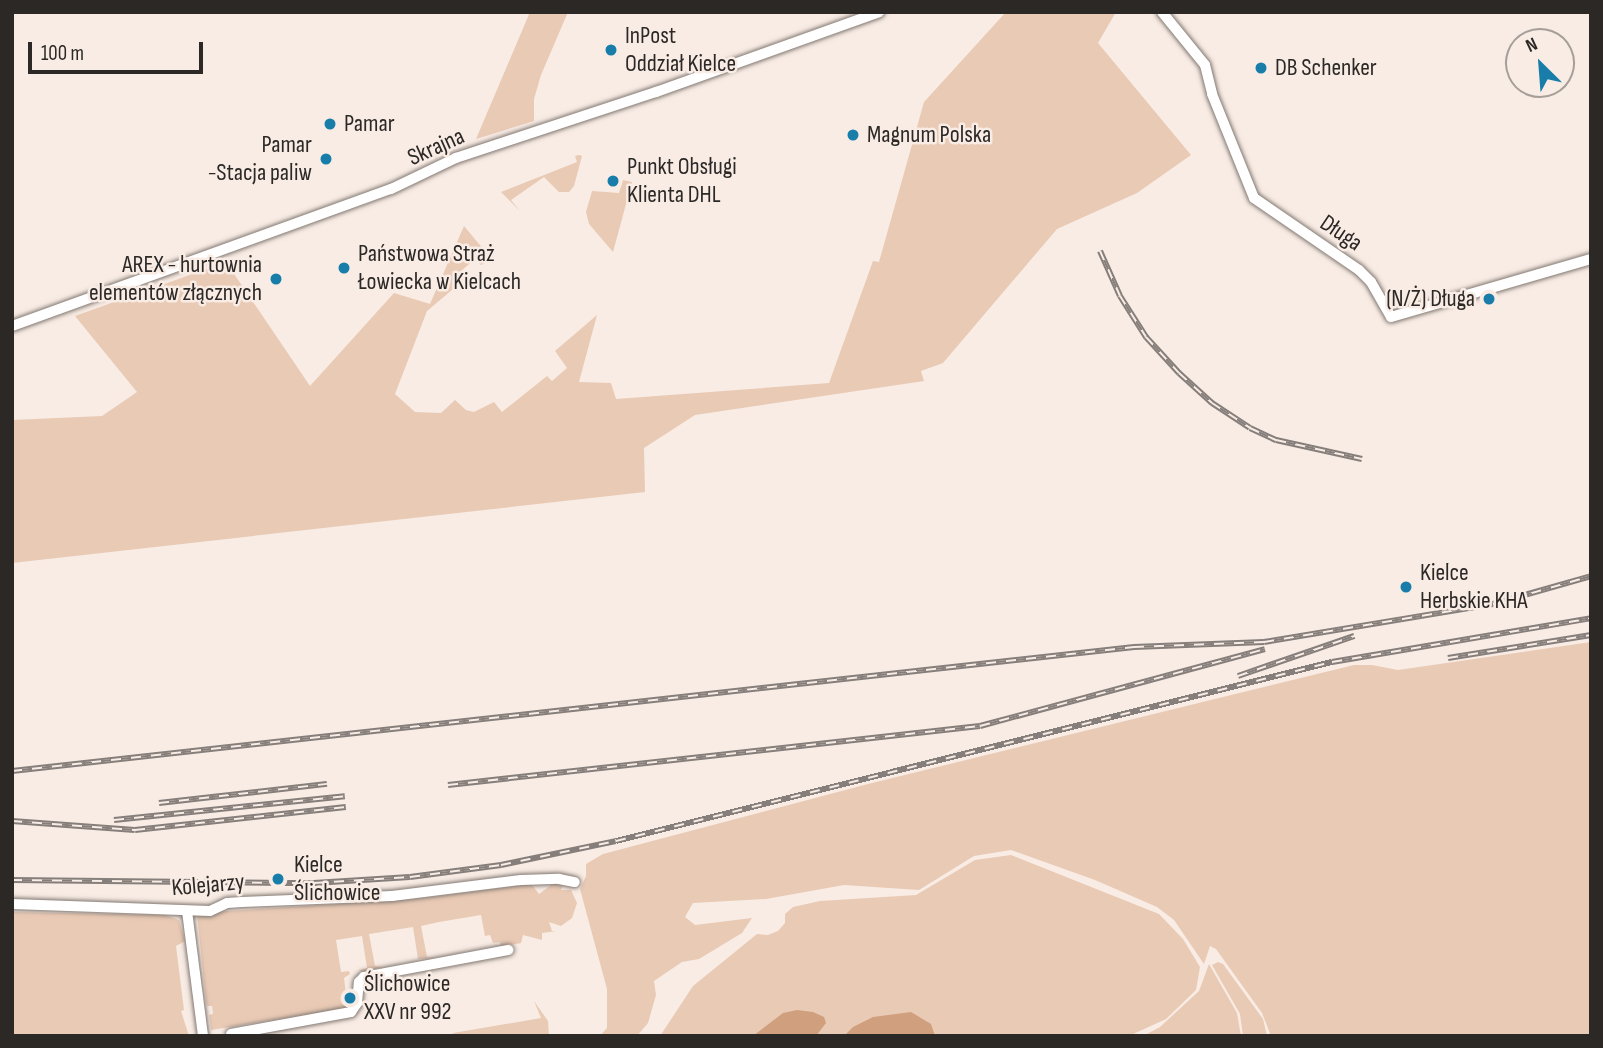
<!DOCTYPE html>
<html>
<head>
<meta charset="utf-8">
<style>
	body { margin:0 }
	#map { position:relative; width:1603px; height:1048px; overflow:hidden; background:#f8ece5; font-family:"Sofia Sans Condensed",sans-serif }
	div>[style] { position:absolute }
	.green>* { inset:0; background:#e9cab5 }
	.water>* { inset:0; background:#d09f7d }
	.roads { filter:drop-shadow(0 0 2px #827871) drop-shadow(0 0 2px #827871) }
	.street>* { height:10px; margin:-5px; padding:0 5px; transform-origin:5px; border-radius:5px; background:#fff }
	.rail>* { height:6px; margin-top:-3px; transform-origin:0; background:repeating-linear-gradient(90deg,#f8ece5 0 10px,#867e7a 0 20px); box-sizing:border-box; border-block:2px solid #867e7a }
	.dots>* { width:19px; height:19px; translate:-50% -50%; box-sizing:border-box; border:4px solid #f8ece5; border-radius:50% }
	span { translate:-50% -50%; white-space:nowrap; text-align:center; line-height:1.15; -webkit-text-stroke:5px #f8ece5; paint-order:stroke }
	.poi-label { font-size:24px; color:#2c2826 }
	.left { translate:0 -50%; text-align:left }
	.right { translate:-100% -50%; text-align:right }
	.street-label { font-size:24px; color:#2c2826 }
	.frame { position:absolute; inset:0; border:14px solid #2c2826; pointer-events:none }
	.north { position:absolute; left:1505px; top:28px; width:70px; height:70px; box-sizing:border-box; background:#f8ece5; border:2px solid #a69e99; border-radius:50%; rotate:335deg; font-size:19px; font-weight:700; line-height:28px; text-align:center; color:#2c2826 }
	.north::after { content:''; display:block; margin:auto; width:24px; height:32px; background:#187ea9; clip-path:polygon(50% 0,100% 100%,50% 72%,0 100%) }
	.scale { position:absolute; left:28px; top:42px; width:175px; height:32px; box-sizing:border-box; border:4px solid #2c2826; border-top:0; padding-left:9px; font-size:21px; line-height:24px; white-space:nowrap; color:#2c2826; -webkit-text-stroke:5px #f8ece5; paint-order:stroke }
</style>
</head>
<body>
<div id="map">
	<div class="green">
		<div style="clip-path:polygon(530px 12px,568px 12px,541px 75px,534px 99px,534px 121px,476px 139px)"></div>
		<div style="clip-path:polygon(1006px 12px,1116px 12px,1098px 43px,1191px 155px,1137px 193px,1057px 229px,943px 363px,921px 371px,924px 381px,695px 415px,644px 448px,645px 492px,12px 563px,12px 420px,102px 416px,137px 392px,75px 316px,226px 262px,310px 386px,394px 293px,430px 304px,464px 226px,484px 250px,480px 253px,485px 263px,481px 265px,475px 259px,460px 272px,465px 279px,427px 311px,395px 394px,415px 412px,441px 413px,455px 400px,466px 410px,474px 412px,494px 402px,502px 412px,547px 376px,552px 381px,567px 368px,555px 351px,597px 315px,579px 382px,611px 383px,616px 399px,829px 383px,873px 261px,879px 262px,924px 102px)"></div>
		<div style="clip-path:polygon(579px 155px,582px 156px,574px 186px,569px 192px,559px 192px,544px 177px,511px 200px,520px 211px,501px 192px,577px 162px,575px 156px)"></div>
		<div style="clip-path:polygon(623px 180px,632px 182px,613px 252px,589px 224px,586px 212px,592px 191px,619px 193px)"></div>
		<div style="clip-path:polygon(1591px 642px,1591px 1036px,1271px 1036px,1262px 1013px,1216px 949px,1210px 946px,1204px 964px,1174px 920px,1157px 907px,1095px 880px,1011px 850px,974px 856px,919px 890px,844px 885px,766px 899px,693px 903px,685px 917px,695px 925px,752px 918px,742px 933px,699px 959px,682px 962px,654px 981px,656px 995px,648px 1023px,637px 1036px,600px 1036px,607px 1028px,607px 989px,580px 889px,586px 876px,586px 864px,603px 854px,868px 784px,1354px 665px,1372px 665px,1398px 670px)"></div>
		<div style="clip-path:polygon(1011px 855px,1159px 914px,1183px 939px,1200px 967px,1196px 990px,1166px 1019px,1129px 1036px,660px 1036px,693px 986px,757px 934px,768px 935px,778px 931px,785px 923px,785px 914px,793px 907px,820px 901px,916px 895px,975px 860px)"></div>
		<div style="clip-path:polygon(554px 883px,563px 885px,561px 890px,571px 890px,577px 903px,572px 918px,561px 926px,549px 922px,552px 931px,557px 931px,542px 933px,542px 940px,523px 935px,521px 943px,501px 947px,500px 942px,493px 943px,490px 935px,485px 936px,481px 915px,439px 922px,421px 926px,427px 957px,435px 958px,418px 959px,413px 927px,369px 934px,375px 966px,383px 967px,362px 972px,359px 970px,367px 968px,362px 936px,336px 940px,341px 972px,349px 971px,350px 974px,344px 978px,347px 1002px,353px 1001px,348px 1008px,211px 1030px,209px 1015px,213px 1014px,212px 1006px,207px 1006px,206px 1002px,197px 913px,416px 899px,523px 885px,532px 885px,539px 894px)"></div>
		<div style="clip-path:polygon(12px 912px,165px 915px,179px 920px,185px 941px,176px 946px,184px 1010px,181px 1011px,189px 1036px,12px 1036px)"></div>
		<div style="clip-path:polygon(1218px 962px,1223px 964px,1263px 1019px,1267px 1036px,1243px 1036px,1240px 1014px,1212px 965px)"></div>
		<div style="clip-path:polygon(1209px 964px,1237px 1013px,1241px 1036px,1143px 1036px,1160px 1027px,1199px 991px)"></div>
		<div style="clip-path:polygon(534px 1001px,548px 1021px,549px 1036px,453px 1036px,453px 1033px,541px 1018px)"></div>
	</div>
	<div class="water">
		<div style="clip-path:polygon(797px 1010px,813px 1012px,824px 1017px,826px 1023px,816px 1036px,753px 1036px,783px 1013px)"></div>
		<div style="clip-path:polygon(911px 1012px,931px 1024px,935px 1036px,844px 1036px,853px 1027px,873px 1017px)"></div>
	</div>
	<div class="roads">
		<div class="street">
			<div style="left:1162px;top:12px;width:68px;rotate:50.9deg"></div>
			<div style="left:1205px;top:65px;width:30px;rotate:76deg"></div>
			<div style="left:1212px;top:94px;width:112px;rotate:68deg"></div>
			<div style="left:1254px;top:198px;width:127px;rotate:34.4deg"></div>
			<div style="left:1359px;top:270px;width:17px;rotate:45deg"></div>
			<div style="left:1371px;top:282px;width:40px;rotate:60.3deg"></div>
			<div style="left:1391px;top:317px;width:208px;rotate:-16.2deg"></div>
			<div style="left:12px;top:326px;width:403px;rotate:-19.9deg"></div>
			<div style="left:391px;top:189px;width:72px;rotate:-25.5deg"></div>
			<div style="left:456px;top:158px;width:211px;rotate:-18.3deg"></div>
			<div style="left:656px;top:92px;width:237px;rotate:-19.7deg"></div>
			<div style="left:12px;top:904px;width:198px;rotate:2deg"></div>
			<div style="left:210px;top:911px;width:19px;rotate:-25deg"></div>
			<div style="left:227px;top:903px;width:15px;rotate:-4deg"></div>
			<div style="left:242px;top:902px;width:150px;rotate:-2.3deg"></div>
			<div style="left:392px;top:896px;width:130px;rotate:-7.1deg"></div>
			<div style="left:521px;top:880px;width:38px;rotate:-2deg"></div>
			<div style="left:559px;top:879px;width:16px;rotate:11deg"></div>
			<div style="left:187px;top:911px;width:126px;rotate:82.7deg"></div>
			<div style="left:231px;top:1034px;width:122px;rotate:-10.4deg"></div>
			<div style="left:351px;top:1012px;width:11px;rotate:-56deg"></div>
			<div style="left:357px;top:1003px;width:21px;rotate:-85deg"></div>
			<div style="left:359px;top:982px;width:7px;rotate:-45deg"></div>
			<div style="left:364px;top:977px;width:147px;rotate:-10.6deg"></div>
		</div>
	</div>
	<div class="rail">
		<div style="left:1100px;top:251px;width:49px;rotate:66deg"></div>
		<div style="left:1120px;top:296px;width:49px;rotate:57.6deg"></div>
		<div style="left:1146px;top:337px;width:49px;rotate:47.5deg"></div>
		<div style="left:1179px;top:373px;width:45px;rotate:42.3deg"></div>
		<div style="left:1212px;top:403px;width:45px;rotate:33.3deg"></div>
		<div style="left:1250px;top:428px;width:29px;rotate:25deg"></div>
		<div style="left:1276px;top:440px;width:88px;rotate:12.5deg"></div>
		<div style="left:1448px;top:658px;width:145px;rotate:-9.1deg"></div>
		<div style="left:1238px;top:676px;width:123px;rotate:-19deg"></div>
		<div style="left:12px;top:771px;width:1129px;rotate:-6.31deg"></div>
		<div style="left:1134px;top:647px;width:130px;rotate:-2.2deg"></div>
		<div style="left:1264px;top:642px;width:232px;rotate:-9.4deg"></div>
		<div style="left:1493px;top:604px;width:102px;rotate:-15.9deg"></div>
		<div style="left:448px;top:785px;width:535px;rotate:-6.33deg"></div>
		<div style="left:980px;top:726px;width:295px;rotate:-15.1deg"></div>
		<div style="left:159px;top:803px;width:169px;rotate:-6.5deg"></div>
		<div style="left:114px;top:820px;width:232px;rotate:-5.9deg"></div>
		<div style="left:12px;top:821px;width:123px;rotate:4.2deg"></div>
		<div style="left:135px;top:830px;width:212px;rotate:-6.2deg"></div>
		<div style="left:12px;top:880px;width:302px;rotate:0.6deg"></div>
		<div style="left:314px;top:883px;width:96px;rotate:-3.6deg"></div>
		<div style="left:410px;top:877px;width:92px;rotate:-7.5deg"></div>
		<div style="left:501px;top:865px;width:117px;rotate:-11.8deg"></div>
		<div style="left:616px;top:841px;width:738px;rotate:-14.04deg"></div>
		<div style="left:1332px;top:662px;width:263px;rotate:-9.6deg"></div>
	</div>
	<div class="dots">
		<div style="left:611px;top:50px;background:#187ea9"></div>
		<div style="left:1261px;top:68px;background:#187ea9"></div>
		<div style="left:330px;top:124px;background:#187ea9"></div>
		<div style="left:853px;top:135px;background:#187ea9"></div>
		<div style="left:326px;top:159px;background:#187ea9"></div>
		<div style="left:613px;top:181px;background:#187ea9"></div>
		<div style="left:344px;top:268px;background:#187ea9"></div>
		<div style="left:276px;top:279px;background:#187ea9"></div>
		<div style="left:1489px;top:299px;background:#187ea9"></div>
		<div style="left:1406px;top:587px;background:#187ea9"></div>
		<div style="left:278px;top:879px;background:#187ea9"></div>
		<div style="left:350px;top:998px;background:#187ea9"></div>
	</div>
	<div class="poi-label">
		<span class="left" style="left:625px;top:50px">InPost<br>Oddział Kielce</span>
		<span class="left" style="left:1275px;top:68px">DB Schenker</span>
		<span class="left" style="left:344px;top:124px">Pamar</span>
		<span class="left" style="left:867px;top:135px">Magnum Polska</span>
		<span class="right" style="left:312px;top:159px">Pamar<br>-Stacja paliw</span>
		<span class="left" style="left:627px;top:181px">Punkt Obsługi<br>Klienta DHL</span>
		<span class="left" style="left:358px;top:268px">Państwowa Straż<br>Łowiecka w Kielcach</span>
		<span class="right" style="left:262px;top:279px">AREX - hurtownia<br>elementów złącznych</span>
		<span class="right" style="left:1475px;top:299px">(N/Ż) Długa</span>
		<span class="left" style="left:1420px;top:587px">Kielce<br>Herbskie KHA</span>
		<span class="left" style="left:294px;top:879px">Kielce<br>Ślichowice</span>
		<span class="left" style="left:364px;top:998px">Ślichowice<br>XXV nr 992</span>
	</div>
	<div class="street-label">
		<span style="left:436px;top:147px;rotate:-24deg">Skrajna</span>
		<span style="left:1341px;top:233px;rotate:34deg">Długa</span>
		<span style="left:208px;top:885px;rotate:-5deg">Kolejarzy</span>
	</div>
	<div class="frame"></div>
	<div class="north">N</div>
	<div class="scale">100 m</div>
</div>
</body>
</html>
